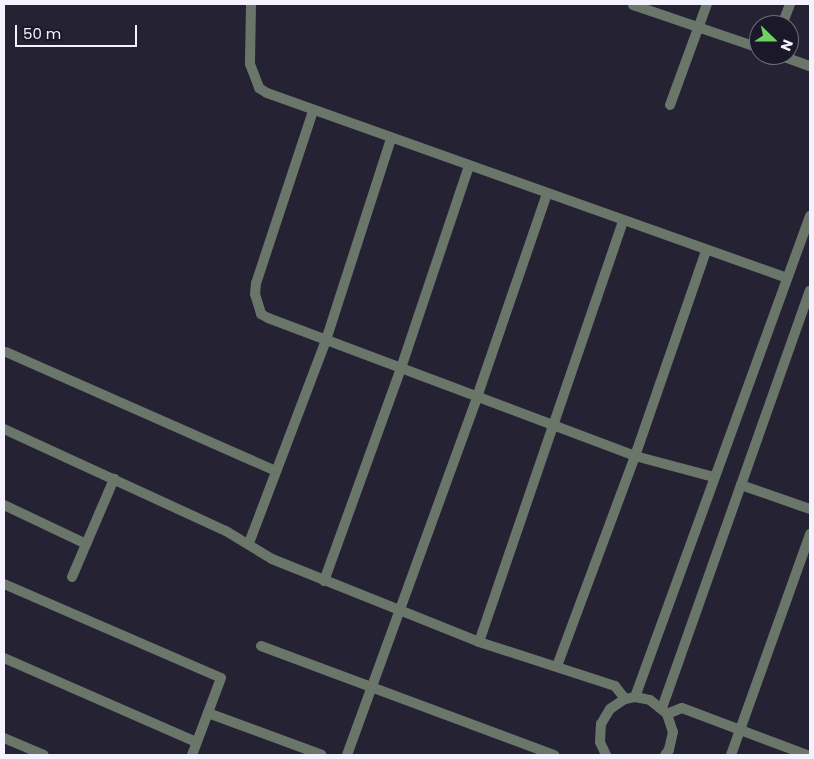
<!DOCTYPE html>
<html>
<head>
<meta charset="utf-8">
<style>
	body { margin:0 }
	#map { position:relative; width:814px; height:759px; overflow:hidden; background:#242233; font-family:Poppins,sans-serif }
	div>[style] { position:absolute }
	.minor>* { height:10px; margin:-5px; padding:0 5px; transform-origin:5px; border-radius:5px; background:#6a7669 }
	span { translate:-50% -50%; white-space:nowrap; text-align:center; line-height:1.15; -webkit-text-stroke:5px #1b1829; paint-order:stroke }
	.frame { position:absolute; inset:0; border:5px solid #f3f2fe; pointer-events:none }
	.north { position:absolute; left:749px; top:15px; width:50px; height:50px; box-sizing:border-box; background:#1b1829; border:1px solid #716f7e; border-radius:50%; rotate:112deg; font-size:14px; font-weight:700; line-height:20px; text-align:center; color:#f3f2fe }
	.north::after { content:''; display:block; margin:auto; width:18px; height:22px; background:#6cd362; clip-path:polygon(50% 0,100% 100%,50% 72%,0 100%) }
	.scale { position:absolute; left:15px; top:25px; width:122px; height:22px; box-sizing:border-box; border:2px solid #f3f2fe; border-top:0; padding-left:6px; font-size:15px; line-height:18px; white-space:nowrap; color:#f3f2fe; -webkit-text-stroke:4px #1b1829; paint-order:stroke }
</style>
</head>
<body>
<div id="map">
	<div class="minor">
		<div style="left:251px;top:4px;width:60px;rotate:91deg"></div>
		<div style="left:250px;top:64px;width:26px;rotate:69deg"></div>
		<div style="left:259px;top:88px;width:9px;rotate:32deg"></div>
		<div style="left:267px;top:93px;width:552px;rotate:19.58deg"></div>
		<div style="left:633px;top:5px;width:133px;rotate:18.8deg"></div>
		<div style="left:782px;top:25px;width:22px;rotate:-69deg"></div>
		<div style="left:779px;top:55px;width:33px;rotate:20deg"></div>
		<div style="left:670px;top:105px;width:108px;rotate:-69.9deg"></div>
		<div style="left:313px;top:111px;width:181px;rotate:108.3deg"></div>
		<div style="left:256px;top:283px;width:11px;rotate:95deg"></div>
		<div style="left:255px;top:294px;width:21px;rotate:73deg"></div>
		<div style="left:261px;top:314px;width:8px;rotate:30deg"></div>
		<div style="left:268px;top:318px;width:392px;rotate:20.6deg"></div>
		<div style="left:635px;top:456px;width:82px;rotate:14.9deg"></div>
		<div style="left:6px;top:352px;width:295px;rotate:23.8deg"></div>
		<div style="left:4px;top:429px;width:244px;rotate:24.7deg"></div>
		<div style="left:226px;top:531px;width:54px;rotate:31.3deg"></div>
		<div style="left:272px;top:559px;width:223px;rotate:21.8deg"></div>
		<div style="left:479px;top:642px;width:143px;rotate:17.9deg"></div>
		<div style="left:615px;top:686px;width:16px;rotate:52deg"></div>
		<div style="left:741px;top:485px;width:73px;rotate:19.2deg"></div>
		<div style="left:4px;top:505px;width:91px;rotate:25.4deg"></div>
		<div style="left:249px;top:543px;width:217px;rotate:-69.2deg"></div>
		<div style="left:326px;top:340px;width:211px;rotate:-72.1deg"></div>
		<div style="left:72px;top:577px;width:107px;rotate:-66.8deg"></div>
		<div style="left:324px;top:581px;width:226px;rotate:-70.1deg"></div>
		<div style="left:401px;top:368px;width:213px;rotate:-71.4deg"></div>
		<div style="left:4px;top:584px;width:236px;rotate:23.4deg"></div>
		<div style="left:221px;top:678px;width:82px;rotate:110.6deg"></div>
		<div style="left:479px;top:642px;width:445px;rotate:-71.1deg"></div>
		<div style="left:261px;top:646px;width:313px;rotate:20.4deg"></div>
		<div style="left:4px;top:658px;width:210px;rotate:23.6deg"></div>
		<div style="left:557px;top:666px;width:224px;rotate:-69.6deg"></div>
		<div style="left:635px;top:456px;width:217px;rotate:-70.9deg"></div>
		<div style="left:635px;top:697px;width:512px;rotate:-70.01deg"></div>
		<div style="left:662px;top:708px;width:443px;rotate:-70.5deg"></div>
		<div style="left:208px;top:713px;width:121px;rotate:20.2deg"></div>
		<div style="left:667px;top:714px;width:16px;rotate:-22deg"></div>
		<div style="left:682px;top:708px;width:134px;rotate:20.6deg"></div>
		<div style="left:4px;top:738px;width:43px;rotate:23deg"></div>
		<div style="left:347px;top:755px;width:381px;rotate:-70deg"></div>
		<div style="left:477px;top:397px;width:215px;rotate:-71deg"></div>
		<div style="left:606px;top:755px;width:14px;rotate:-115deg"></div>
		<div style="left:600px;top:742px;width:18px;rotate:-87deg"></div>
		<div style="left:601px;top:724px;width:17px;rotate:-59deg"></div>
		<div style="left:610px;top:709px;width:18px;rotate:-34deg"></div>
		<div style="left:625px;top:699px;width:10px;rotate:-11deg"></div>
		<div style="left:635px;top:697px;width:15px;rotate:11deg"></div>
		<div style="left:650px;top:700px;width:22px;rotate:39deg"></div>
		<div style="left:667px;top:714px;width:19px;rotate:72deg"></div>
		<div style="left:673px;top:732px;width:18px;rotate:103deg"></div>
		<div style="left:669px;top:750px;width:6px;rotate:129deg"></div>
		<div style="left:731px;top:755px;width:235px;rotate:-70.3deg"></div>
	</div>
	<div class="frame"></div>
	<div class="north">N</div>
	<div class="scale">50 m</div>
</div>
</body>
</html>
